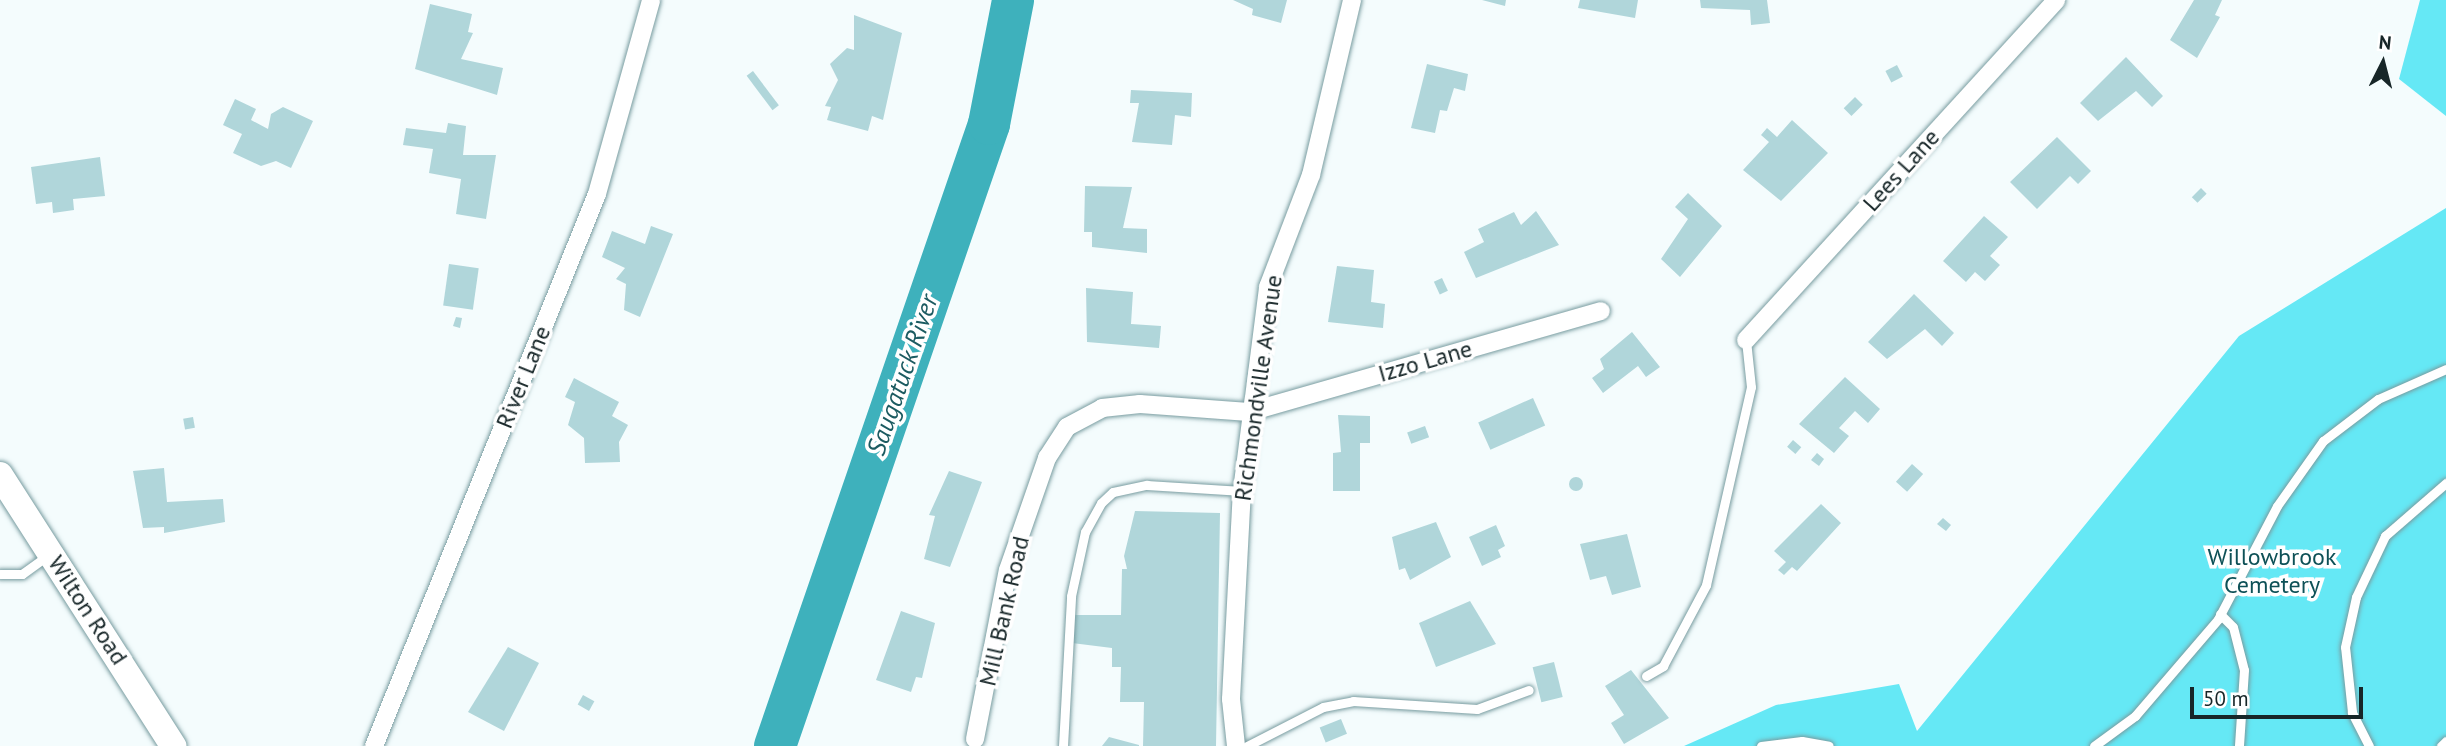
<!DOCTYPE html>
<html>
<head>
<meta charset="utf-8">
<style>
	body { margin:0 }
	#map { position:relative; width:2446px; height:746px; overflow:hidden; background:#f4fcfd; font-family:"PT Sans",sans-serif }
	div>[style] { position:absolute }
	.green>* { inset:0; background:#65e8f5 }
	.river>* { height:42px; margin:-21px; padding:0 21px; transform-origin:21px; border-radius:21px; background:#3eb1bc }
	.building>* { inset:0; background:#b0d6da; transform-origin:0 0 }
	.round { border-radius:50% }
	.roads { filter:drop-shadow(0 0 2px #789ca0) drop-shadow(0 0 2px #789ca0) }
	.lane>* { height:9px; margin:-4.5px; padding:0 4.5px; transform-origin:4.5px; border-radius:4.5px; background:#fff }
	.street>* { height:18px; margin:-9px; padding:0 9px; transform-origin:9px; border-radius:9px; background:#fff }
	.secondary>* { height:26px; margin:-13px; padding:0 13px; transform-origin:13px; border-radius:13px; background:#fff }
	span { translate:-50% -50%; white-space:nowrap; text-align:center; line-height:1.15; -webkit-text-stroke:7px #fff; paint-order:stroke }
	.street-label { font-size:24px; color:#172628 }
	.park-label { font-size:24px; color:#0e5157 }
	.water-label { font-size:26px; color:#1c5b61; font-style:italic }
	.north { position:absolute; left:2348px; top:28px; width:70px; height:70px; -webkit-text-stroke:5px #fff; paint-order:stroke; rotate:6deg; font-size:19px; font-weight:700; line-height:28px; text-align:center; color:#172628 }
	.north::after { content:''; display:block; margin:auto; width:24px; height:32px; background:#172628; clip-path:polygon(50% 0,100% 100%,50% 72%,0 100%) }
	.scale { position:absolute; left:2190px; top:687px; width:173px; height:32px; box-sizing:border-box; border:4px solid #172628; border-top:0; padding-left:9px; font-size:21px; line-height:24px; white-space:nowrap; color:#172628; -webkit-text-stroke:5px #fff; paint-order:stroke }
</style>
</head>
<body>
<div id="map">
	<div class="green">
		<div style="clip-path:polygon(2420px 0,2446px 0,2446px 116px,2399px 79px)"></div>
		<div style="clip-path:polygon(2446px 208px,2446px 746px,1684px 746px,1776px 705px,1899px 684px,1917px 731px,2239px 336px)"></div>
	</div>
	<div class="river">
		<div style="left:775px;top:746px;width:658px;rotate:-71.01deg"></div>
		<div style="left:989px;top:124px;width:126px;rotate:-79deg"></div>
	</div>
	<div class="building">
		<div style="clip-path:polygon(1233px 0,1287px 0,1281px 23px,1252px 15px,1253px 9px)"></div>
		<div style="clip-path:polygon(1482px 0,1506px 0,1505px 6px)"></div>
		<div style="clip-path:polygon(1580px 0,1638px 0,1635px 18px,1578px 8px)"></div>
		<div style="clip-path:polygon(1700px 0,1767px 0,1770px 23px,1751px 25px,1750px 10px,1701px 8px)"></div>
		<div style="clip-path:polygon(2194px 0,2222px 0,2215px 15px,2220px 17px,2197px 58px,2170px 40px)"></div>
		<div style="clip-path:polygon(430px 4px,472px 14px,468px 32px,473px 33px,461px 59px,503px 68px,497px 95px,415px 69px)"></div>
		<div style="clip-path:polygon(854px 15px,902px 33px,883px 120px,872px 116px,868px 131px,827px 120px,831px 107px,825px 106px,838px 80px,830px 64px,847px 48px,854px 50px)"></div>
		<div style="clip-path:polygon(2126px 57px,2163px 96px,2152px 107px,2136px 91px,2098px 121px,2080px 103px)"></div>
		<div style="clip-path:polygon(1427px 64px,1468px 74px,1465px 91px,1454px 88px,1447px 111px,1440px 110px,1435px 133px,1411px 128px)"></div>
		<div style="left:1897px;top:65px;width:13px;height:13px;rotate:63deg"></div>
		<div style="left:753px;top:71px;width:43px;height:8px;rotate:53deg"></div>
		<div style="clip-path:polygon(1131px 90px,1192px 93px,1191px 117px,1175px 115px,1172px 145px,1132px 142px,1139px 103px,1130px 103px)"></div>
		<div style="left:1855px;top:97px;width:11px;height:16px;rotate:45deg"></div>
		<div style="clip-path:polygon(235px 99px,256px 109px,251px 120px,268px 129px,271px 114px,283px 107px,313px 121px,291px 168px,276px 161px,261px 166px,233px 153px,242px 134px,223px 125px)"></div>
		<div style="clip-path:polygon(1792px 120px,1828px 153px,1781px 201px,1743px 170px,1769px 142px,1761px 135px,1767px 128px,1777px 137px)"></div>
		<div style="clip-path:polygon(448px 123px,466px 126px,463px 155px,496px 155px,486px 219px,456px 214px,461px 179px,429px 173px,433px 149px,403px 145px,406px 128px,446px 133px)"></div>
		<div style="clip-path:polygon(2057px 137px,2091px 171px,2078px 184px,2070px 176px,2037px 209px,2010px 182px)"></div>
		<div style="clip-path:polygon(100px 157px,105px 196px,73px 199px,74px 210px,53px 213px,52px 202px,36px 204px,31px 167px)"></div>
		<div style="clip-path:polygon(1085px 186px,1132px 187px,1123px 228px,1147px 229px,1147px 253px,1092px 247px,1092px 232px,1084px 232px)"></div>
		<div style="left:2201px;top:188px;width:8px;height:13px;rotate:45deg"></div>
		<div style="clip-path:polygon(1688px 193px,1722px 226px,1680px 277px,1661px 259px,1688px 219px,1675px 207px)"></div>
		<div style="clip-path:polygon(1536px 211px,1559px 245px,1476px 278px,1464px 252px,1484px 242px,1478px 229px,1514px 212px,1521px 225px)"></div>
		<div style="clip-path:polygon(1984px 216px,2008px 237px,1990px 256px,2000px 265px,1985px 281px,1975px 272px,1966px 282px,1943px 261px)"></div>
		<div style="clip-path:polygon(651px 226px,673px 234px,640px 317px,624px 310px,626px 284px,616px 279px,625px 268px,602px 257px,612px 231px,645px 244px)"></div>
		<div style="left:449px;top:264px;width:30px;height:42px;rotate:8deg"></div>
		<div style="clip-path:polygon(1337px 266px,1374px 270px,1371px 302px,1385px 304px,1383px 328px,1328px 322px)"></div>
		<div style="left:1442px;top:278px;width:14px;height:9px;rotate:65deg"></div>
		<div style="clip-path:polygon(1086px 288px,1133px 292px,1131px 324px,1161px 326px,1159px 348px,1087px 342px)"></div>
		<div style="clip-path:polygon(1914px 294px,1954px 333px,1942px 346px,1925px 329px,1887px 359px,1868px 342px)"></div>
		<div style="clip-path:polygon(456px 317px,462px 318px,460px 328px,453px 326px)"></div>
		<div style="clip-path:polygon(1632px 332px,1660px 367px,1646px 377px,1638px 366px,1603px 393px,1592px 378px,1604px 369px,1600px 359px)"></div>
		<div style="clip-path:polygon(1845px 377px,1880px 409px,1868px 423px,1855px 411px,1839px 428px,1849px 436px,1834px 453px,1799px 424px)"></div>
		<div style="clip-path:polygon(574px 378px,619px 402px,612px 416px,628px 425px,619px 442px,620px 462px,585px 463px,584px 438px,568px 425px,575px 402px,565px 397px)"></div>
		<div style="left:1533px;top:398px;width:30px;height:60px;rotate:66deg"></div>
		<div style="clip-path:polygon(1338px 415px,1370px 416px,1370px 443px,1360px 443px,1360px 491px,1333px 491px,1333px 453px,1341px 452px)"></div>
		<div style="left:193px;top:417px;width:11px;height:10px;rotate:80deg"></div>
		<div style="left:1425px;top:426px;width:12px;height:19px;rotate:70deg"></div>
		<div style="left:1793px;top:440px;width:11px;height:9px;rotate:41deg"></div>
		<div style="clip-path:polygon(1817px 453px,1824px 459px,1819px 466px,1811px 460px)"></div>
		<div style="left:1912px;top:464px;width:15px;height:24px;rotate:42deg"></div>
		<div style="clip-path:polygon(164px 468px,167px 502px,223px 499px,225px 522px,164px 533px,164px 527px,143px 528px,133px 471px)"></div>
		<div style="clip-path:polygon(949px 471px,982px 482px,950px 567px,924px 559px,935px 516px,929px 515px)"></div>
		<div class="round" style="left:1569px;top:477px;width:14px;height:14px"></div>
		<div style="clip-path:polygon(1821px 504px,1841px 523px,1797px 571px,1792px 567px,1784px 575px,1778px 570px,1786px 562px,1774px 551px)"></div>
		<div style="clip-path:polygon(1135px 511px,1220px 513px,1216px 746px,1143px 746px,1144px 702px,1120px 702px,1121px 667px,1112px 667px,1112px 648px,1072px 643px,1072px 615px,1121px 615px,1122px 569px,1127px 569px,1124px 556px)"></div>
		<div style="clip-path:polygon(1943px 518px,1951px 525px,1946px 531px,1937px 524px)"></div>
		<div style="clip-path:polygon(1436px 522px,1451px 557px,1410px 580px,1405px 568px,1399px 570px,1392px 537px)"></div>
		<div style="clip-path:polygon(1496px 525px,1505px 546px,1498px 550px,1501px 557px,1482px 566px,1469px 537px)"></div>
		<div style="clip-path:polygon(1627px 534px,1641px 587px,1612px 595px,1606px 576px,1590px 580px,1580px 544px)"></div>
		<div style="clip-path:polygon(1470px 601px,1496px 644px,1436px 667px,1419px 623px)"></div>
		<div style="clip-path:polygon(901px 611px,935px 623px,922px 678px,916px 677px,911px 692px,876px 680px)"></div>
		<div style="clip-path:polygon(508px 647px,539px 663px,504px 731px,468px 712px)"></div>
		<div style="left:1554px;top:662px;width:36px;height:22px;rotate:76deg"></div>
		<div style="clip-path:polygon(1631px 670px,1669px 718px,1624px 744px,1611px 723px,1624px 715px,1605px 686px)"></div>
		<div style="left:583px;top:695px;width:13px;height:11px;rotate:29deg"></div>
		<div style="left:1341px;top:719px;width:16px;height:23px;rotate:68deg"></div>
		<div style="clip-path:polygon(1109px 737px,1139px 745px,1139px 746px,1102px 746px)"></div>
	</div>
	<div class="roads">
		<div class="lane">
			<div style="left:0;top:574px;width:22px"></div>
			<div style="left:22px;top:574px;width:31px;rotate:-36deg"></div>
			<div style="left:2220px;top:614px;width:18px;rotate:45deg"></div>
			<div style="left:2233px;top:627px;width:44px;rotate:75.7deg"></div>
			<div style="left:2244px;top:670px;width:76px;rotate:93.8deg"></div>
			<div style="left:1646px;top:676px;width:20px;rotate:-30deg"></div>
			<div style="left:1663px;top:666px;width:92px;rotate:-62deg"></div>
			<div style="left:1706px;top:585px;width:203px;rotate:-77.2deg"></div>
			<div style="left:1751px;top:387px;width:47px;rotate:-96.1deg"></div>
			<div style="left:1063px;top:746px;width:150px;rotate:-86.9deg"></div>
			<div style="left:1071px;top:596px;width:66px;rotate:-77.7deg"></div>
			<div style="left:1085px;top:532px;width:33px;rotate:-61deg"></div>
			<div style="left:1101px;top:503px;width:16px;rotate:-43deg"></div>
			<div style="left:1113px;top:492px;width:35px;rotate:-12deg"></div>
			<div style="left:1147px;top:485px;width:95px;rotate:3.6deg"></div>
			<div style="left:1247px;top:746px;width:85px;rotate:-27.2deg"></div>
			<div style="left:1323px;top:707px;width:31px;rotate:-11deg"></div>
			<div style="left:1353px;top:701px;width:124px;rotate:3.7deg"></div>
			<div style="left:1477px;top:709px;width:55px;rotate:-20.1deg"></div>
			<div style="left:1761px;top:746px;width:41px;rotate:-7deg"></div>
			<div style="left:1802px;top:741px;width:27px;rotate:10deg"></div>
			<div style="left:2094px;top:746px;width:51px;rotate:-36.2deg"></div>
			<div style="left:2135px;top:716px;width:128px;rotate:-49.4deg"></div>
			<div style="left:2218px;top:619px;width:127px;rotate:-62.4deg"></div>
			<div style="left:2277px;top:506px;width:80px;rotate:-54.7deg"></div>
			<div style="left:2323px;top:441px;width:69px;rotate:-37.4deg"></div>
			<div style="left:2378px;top:399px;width:74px;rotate:-23.8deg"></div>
			<div style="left:2369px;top:746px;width:38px;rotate:-117deg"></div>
			<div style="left:2352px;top:712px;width:65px;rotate:-96.1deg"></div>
			<div style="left:2345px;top:647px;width:51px;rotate:-77.6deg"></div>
			<div style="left:2356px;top:597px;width:68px;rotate:-64.6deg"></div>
			<div style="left:2385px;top:536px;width:81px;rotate:-41deg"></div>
			<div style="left:2441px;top:746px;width:7px;rotate:-45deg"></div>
		</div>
		<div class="street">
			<div style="left:1746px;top:340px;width:460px;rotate:-47.6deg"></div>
			<div style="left:975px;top:739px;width:172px;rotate:-79deg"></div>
			<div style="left:1008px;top:570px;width:119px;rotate:-70.8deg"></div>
			<div style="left:1047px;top:458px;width:37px;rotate:-57deg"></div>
			<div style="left:1067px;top:427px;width:40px;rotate:-28deg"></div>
			<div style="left:1102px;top:408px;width:38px;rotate:-6deg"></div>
			<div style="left:1140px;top:404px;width:109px;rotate:4.2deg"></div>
			<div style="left:1249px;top:412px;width:366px;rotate:-16deg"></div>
			<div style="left:374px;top:746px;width:595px;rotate:-68deg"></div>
			<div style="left:597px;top:194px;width:201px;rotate:-74.4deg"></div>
			<div style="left:1236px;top:746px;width:47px;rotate:-96.1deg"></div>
			<div style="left:1231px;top:699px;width:208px;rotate:-87deg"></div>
			<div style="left:1242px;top:491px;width:206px;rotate:-82.7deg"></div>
			<div style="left:1268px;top:287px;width:120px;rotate:-69deg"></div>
			<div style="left:1311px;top:175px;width:180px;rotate:-76.8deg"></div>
		</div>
		<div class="secondary">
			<div style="left:0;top:475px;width:322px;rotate:57.4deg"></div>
		</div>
	</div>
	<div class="street-label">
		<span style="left:1901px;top:170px;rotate:-48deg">Lees Lane</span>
		<span style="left:1425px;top:361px;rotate:-16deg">Izzo Lane</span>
		<span style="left:523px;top:377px;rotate:-68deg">River Lane</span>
		<span style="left:1258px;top:388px;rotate:-82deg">Richmondville Avenue</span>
		<span style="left:88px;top:610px;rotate:57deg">Wilton Road</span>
		<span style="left:1004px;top:611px;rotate:-77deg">Mill Bank Road</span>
	</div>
	<div class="park-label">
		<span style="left:2272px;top:571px">Willowbrook<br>Cemetery</span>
	</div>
	<div class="water-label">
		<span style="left:902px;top:375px;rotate:-71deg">Saugatuck River</span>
	</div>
	<div class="north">N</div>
	<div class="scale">50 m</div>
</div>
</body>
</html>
